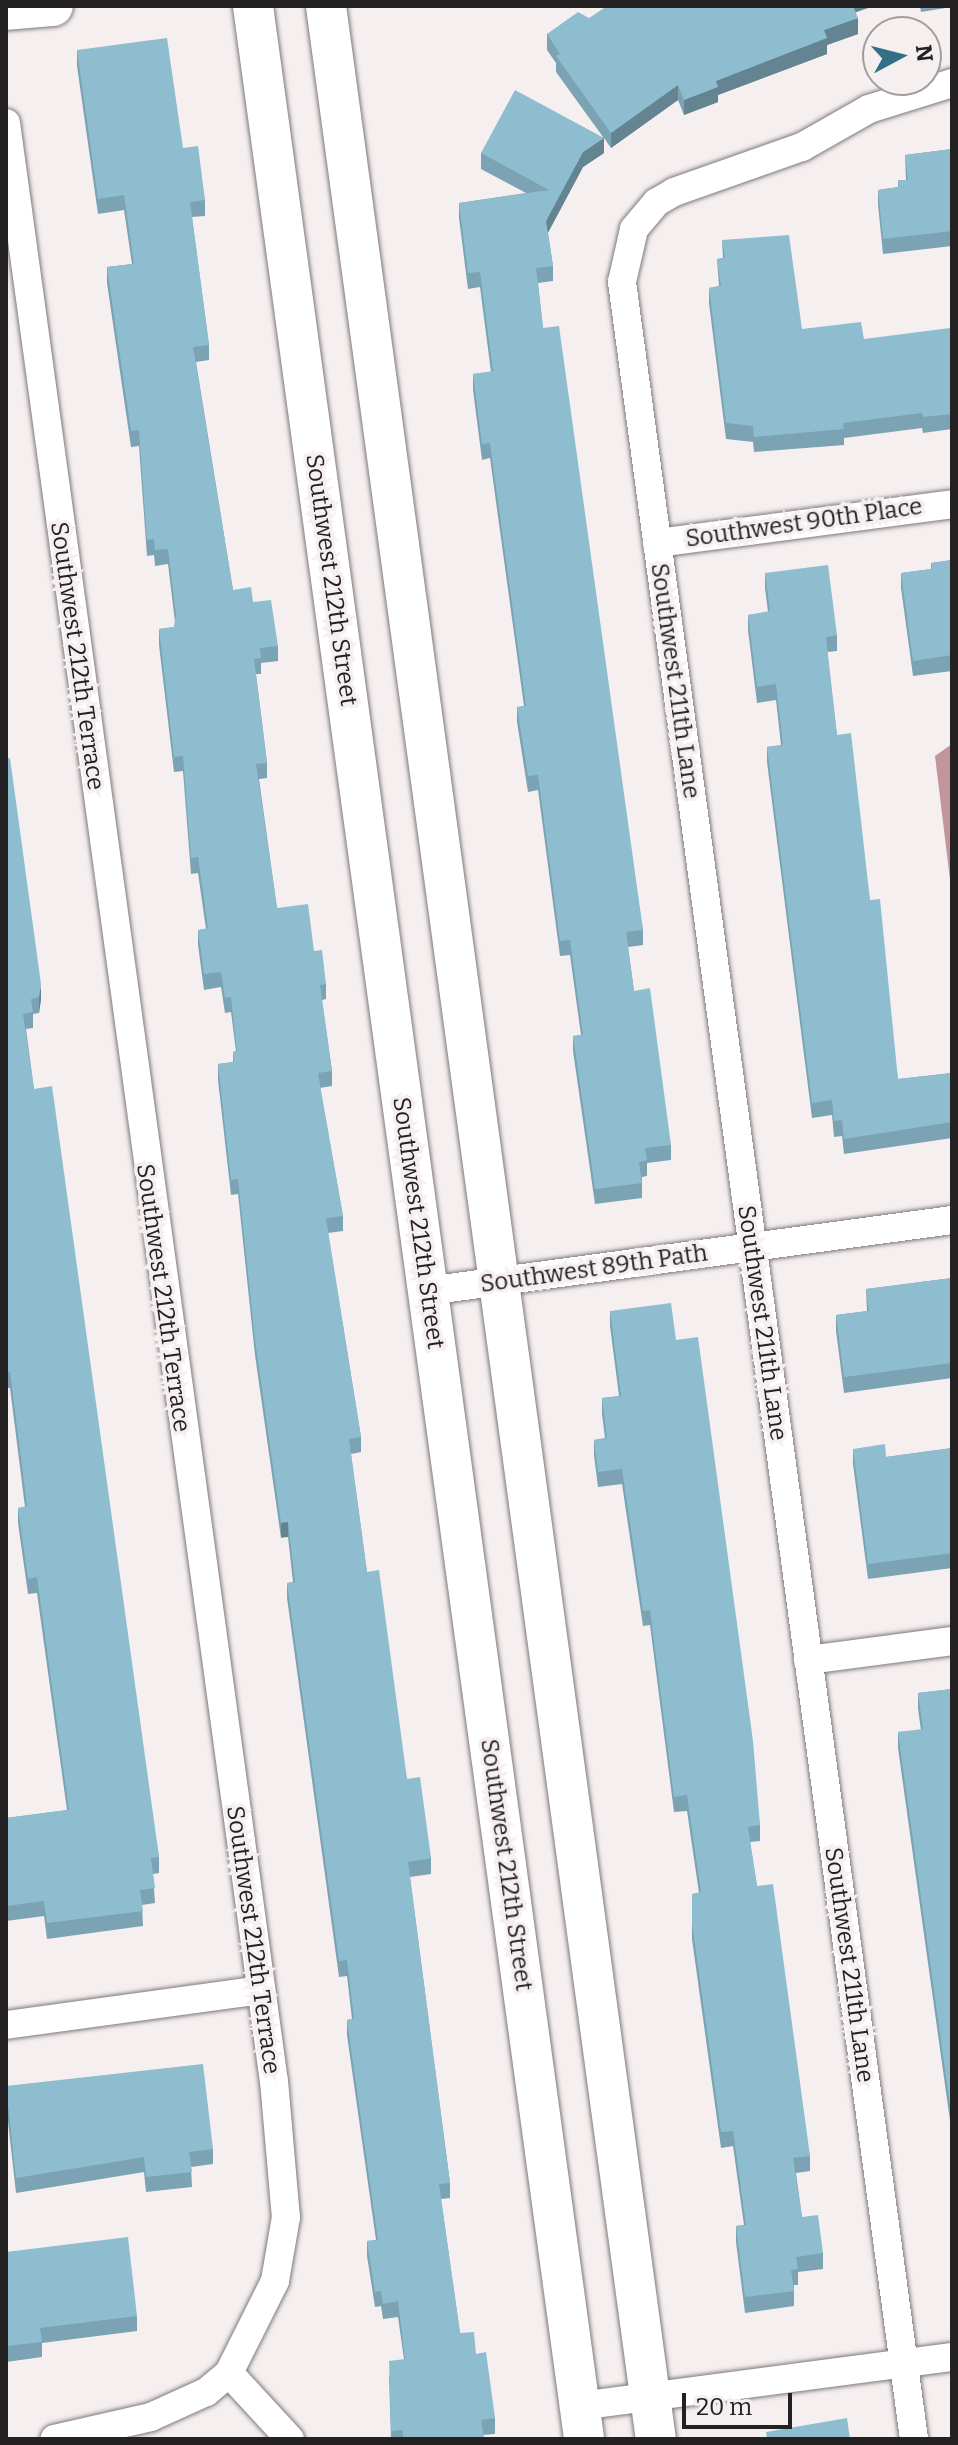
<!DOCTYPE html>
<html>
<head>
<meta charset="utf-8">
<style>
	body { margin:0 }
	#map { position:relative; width:958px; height:2445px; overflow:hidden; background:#f6eff0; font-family:Bitter,serif }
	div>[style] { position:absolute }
	.water>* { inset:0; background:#c2959d }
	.roads { filter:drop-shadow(0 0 2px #7f797a) drop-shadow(0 0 2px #7f797a) }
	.street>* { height:28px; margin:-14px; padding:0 14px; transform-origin:14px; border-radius:14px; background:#fff }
	.secondary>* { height:40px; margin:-20px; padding:0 20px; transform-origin:20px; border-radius:20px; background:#fff }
	.wall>* { inset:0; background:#7ba3b3 }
	.shaded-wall>* { inset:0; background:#648492; transform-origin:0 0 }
	.building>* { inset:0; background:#8fbdd0 }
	span { translate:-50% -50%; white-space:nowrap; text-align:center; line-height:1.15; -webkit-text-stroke:7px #f6eff0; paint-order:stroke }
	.street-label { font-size:24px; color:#232121 }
	.frame { position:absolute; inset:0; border:8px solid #232121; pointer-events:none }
	.north { position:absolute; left:862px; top:16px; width:80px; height:80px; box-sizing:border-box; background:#f6eff0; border:2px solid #a29d9d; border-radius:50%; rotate:83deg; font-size:22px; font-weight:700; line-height:32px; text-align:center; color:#232121 }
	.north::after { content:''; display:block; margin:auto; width:28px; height:36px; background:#337087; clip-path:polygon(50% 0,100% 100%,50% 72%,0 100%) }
	.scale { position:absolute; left:682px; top:2393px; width:110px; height:36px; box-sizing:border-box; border:4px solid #232121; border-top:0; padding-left:10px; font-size:24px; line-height:28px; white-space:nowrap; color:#232121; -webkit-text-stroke:6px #f6eff0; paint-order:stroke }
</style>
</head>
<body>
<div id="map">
	<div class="water">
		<div style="clip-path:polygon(952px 744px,952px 896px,935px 756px)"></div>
	</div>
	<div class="roads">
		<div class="street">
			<div style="left:6px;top:123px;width:1976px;rotate:82.21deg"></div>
			<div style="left:274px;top:2081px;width:137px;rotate:85deg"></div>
			<div style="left:286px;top:2217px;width:65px;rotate:99.8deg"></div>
			<div style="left:275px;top:2281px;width:103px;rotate:116.6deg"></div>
			<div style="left:229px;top:2373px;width:30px;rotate:140deg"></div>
			<div style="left:206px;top:2392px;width:60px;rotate:155.6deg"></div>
			<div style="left:151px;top:2417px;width:99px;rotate:167.2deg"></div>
			<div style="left:657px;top:543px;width:298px;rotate:-7.5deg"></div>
			<div style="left:427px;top:1291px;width:530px;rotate:-7.7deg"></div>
			<div style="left:808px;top:1660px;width:145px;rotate:-7.5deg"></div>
			<div style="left:6px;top:2025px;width:256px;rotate:-7.8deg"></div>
			<div style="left:229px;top:2373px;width:90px;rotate:47.3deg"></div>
			<div style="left:579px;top:2406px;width:376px;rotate:-7.5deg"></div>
			<div style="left:914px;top:2439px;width:2177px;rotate:-97.71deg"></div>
			<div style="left:622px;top:282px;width:54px;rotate:-77.2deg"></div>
			<div style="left:634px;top:229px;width:35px;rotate:-50deg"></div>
			<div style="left:657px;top:202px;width:20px;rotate:-30deg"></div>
			<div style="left:674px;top:192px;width:136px;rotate:-19.4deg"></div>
			<div style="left:802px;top:147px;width:77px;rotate:-29.6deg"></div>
			<div style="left:869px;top:109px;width:87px;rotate:-17.4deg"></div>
		</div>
		<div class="secondary">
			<div style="left:253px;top:6px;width:2455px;rotate:82.25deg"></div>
			<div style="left:326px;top:6px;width:2455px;rotate:82.28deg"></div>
			<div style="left:6px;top:10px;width:47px;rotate:-4.9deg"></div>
		</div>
	</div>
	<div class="wall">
		<div style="clip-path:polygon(920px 6px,952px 6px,952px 7px,921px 12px)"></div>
		<div style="clip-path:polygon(856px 13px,858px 34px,827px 45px,827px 54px,718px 95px,718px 102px,684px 115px,678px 100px,611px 148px,604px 138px,604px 153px,583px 167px,548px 233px,553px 266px,553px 281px,538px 283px,543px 328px,643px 930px,643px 945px,628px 947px,634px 991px,671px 1145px,671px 1160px,647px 1163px,647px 1176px,642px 1177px,642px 1198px,595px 1204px,573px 1051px,573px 1036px,581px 1035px,570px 955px,560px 956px,538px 790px,528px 792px,517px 722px,517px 707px,524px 706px,490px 458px,482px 460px,473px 390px,473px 374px,491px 372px,480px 287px,468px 289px,459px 218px,459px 203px,526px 193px,481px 169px,481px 153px,603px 137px,556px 72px,556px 63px,547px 50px,547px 34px,589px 18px)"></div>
		<div style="clip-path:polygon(77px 50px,183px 148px,205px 200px,205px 216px,192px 217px,209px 345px,209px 360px,196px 362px,233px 590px,253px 602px,278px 646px,278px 661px,261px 663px,261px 674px,256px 674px,267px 763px,267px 778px,259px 779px,277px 908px,314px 951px,326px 984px,326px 999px,322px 1000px,332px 1071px,332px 1086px,320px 1088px,343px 1216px,343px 1231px,328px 1233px,361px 1437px,361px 1452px,351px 1454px,367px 1572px,407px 1779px,431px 1858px,431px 1874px,410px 1877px,450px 2183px,450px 2198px,441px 2199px,460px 2333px,476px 2354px,495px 2418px,495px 2434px,483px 2435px,484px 2439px,391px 2439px,389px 2376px,404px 2359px,398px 2317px,383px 2319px,381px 2306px,375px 2307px,367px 2256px,367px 2241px,376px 2240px,347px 2035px,347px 2020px,352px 2019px,347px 1976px,339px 1977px,287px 1598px,287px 1583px,293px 1582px,288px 1537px,281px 1538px,255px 1355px,238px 1194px,231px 1195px,218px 1080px,218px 1064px,233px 1062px,233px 1052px,236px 1051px,231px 1012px,225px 1013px,221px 987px,204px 990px,198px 945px,198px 930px,206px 929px,198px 873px,191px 874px,183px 771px,174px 772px,159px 645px,159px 629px,174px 627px,175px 622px,168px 564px,155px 566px,154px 555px,147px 556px,139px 446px,131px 447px,107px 283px,107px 267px,132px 264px,124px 210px,98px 214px,77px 66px)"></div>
		<div style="clip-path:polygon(952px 149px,952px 246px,883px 254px,878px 205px,878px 190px,898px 187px,898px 180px,906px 180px,905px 155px)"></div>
		<div style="clip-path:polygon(722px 240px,802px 329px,864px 339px,952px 346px,952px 429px,923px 433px,922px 428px,844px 438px,844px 445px,754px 452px,753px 442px,726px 439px,709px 303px,709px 288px,719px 286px,717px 259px,723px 258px)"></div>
		<div style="clip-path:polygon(952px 560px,952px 671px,913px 676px,901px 588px,901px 573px,931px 569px,931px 563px)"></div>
		<div style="clip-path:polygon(765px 573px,837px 635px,837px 651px,827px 652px,837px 735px,870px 900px,898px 1079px,952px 1073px,952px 1138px,844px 1154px,842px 1136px,834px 1137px,832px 1115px,812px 1118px,767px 762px,767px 747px,781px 745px,776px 700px,757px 703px,748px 630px,748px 615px,768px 612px,765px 588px)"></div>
		<div style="clip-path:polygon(6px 759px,41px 999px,39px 1013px,33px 1014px,33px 1028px,26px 1029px,34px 1089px,159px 1857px,159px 1873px,153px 1874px,155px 1903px,142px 1905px,143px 1926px,47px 1939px,44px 1916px,6px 1921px,6px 1818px,67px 1810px,37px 1593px,28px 1594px,18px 1523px,18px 1508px,25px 1507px,10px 1388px,6px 1388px)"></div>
		<div style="clip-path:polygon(952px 1278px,952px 1378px,844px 1393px,836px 1331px,836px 1315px,867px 1311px,866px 1289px)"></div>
		<div style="clip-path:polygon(610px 1311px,676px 1340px,760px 1825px,760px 1841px,750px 1842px,757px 1886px,810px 2156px,810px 2171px,796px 2173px,802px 2217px,823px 2253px,823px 2269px,798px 2272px,798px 2285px,794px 2285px,794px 2306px,745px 2313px,736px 2242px,736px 2226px,744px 2225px,733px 2146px,721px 2148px,692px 1939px,692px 1894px,699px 1893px,687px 1811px,674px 1812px,650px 1625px,643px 1626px,622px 1484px,598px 1487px,594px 1455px,594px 1440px,605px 1438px,602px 1414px,602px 1398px,619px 1396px,610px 1326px)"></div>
		<div style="clip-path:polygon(952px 1448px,952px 1568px,868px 1579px,853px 1464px,853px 1449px,886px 1457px)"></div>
		<div style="clip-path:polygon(952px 1689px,952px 2135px,898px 1748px,898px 1732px,921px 1730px,918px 1709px,918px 1693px)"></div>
		<div style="clip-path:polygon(6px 2086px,213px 2149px,213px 2164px,191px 2167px,192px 2187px,146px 2192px,144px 2172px,16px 2193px,6px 2104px)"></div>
		<div style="clip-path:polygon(6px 2252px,137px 2316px,137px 2331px,42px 2343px,42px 2357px,6px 2362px)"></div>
	</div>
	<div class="shaded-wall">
		<div style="clip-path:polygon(851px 6px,874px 6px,851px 14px)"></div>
		<div style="clip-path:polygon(858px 18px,858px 34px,827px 45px,827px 54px,718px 95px,718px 102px,684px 115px,684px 100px,716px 81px,824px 30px)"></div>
		<div style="clip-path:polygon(678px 85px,678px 100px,611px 148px,611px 133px)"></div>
		<div style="clip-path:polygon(604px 138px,604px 153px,583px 167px,546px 236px,546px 221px,583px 152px)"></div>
		<div style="clip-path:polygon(41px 984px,41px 999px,39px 1013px,39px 997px)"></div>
		<div style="left:288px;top:1522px;width:15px;height:7px;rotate:90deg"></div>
	</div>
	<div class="building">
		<div style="clip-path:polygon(607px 6px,853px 6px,858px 18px,824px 30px,827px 38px,716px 81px,718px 87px,684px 100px,678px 85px,611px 133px,556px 56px,560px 54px,547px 34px,578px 12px,589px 18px)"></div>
		<div style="clip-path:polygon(167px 38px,183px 148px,198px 146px,205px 200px,190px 202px,209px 345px,193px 347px,233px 590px,251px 587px,253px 602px,271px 600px,278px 646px,260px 648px,261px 658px,254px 659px,267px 763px,256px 764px,277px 908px,308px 904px,314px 951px,322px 950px,326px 984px,320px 985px,332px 1071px,318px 1073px,343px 1216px,326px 1218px,361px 1437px,349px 1439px,367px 1572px,379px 1570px,407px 1779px,420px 1777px,431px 1858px,408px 1862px,450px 2183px,439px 2184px,460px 2333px,474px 2332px,476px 2354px,486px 2352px,495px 2418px,481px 2420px,484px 2439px,404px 2439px,402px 2430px,391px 2431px,389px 2361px,405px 2359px,398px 2301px,383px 2304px,381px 2291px,375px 2292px,367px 2241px,378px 2240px,347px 2020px,354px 2019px,347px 1960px,339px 1961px,287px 1583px,295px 1582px,288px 1522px,281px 1523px,255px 1340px,238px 1179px,231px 1180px,218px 1064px,234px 1062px,233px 1052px,237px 1051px,231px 997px,225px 998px,221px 972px,204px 974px,198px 930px,208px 928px,198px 857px,191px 858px,183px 756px,174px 757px,159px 629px,174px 627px,176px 615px,168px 549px,155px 550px,154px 539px,147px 540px,139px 430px,131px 431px,107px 267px,134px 264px,124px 195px,98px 199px,77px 50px)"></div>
		<div style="clip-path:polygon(515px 90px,604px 138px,583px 152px,546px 221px,553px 266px,536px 268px,543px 328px,559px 326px,643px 930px,626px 932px,634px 991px,650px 988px,671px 1145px,645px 1148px,647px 1160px,639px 1162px,642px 1183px,595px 1189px,573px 1036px,583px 1035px,570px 940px,560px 941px,538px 775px,528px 776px,517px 707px,526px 706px,490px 443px,482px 444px,473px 374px,493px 371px,480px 272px,468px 273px,459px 203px,549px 190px,481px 153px)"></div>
		<div style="clip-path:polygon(952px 149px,952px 231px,883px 239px,878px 190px,899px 187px,898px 180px,908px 180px,905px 155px)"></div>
		<div style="clip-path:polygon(789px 235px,802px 329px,861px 322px,864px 339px,950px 328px,952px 346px,952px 414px,923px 417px,922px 413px,843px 423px,844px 429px,754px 437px,753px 426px,726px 423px,709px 288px,721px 286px,717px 259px,725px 258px,722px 240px)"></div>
		<div style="clip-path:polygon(952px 560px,952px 655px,913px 661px,901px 573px,932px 569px,931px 563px)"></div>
		<div style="clip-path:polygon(828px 565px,837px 635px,826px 637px,837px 735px,851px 733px,870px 900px,880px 899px,898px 1079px,952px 1073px,952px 1122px,844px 1139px,842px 1120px,834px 1121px,832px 1100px,812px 1103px,767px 747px,783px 745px,776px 684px,757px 687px,748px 615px,770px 611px,765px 573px)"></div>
		<div style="clip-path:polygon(10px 758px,41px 984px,39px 997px,31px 999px,33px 1012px,23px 1014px,34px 1089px,52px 1086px,159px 1857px,151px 1858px,155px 1888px,140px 1890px,143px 1911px,47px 1923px,44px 1901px,6px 1906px,6px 1818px,69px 1810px,37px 1577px,28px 1579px,18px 1508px,27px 1506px,10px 1372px,6px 1373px,6px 759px)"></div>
		<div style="clip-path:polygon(952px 1278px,952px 1363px,844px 1377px,836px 1315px,869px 1311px,866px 1289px)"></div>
		<div style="clip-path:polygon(671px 1303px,676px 1340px,698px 1337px,753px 1741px,760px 1825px,748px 1827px,757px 1886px,773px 1884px,810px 2156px,793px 2158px,802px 2217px,818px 2215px,823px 2253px,796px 2257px,798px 2269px,791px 2270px,794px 2291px,745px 2297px,736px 2226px,746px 2225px,733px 2131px,721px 2132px,692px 1923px,692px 1894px,701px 1892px,687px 1795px,674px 1797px,650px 1610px,643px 1611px,622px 1469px,598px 1472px,594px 1440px,607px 1438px,602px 1398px,621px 1396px,610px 1311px)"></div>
		<div style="clip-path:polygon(885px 1444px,886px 1457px,952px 1448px,952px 1553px,868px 1564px,853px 1449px)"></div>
		<div style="clip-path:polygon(952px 1689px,952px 2120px,898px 1732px,923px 1729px,918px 1693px)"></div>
		<div style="clip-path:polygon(203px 2064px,213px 2149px,189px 2152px,192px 2172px,146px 2177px,144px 2157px,16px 2178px,6px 2086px)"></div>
		<div style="clip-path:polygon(128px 2237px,137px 2316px,40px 2328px,42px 2342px,6px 2346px,6px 2252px)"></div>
		<div style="clip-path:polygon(847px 2418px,850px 2439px,767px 2439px,766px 2432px)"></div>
	</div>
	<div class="street-label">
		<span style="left:804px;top:523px;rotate:-8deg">Southwest 90th Place</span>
		<span style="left:331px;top:580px;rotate:82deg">Southwest 212th Street</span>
		<span style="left:77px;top:656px;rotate:82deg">Southwest 212th Terrace</span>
		<span style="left:675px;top:681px;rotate:82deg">Southwest 211th Lane</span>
		<span style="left:418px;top:1223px;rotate:82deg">Southwest 212th Street</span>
		<span style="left:594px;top:1269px;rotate:-8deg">Southwest 89th Path</span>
		<span style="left:163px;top:1298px;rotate:82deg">Southwest 212th Terrace</span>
		<span style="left:762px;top:1323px;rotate:82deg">Southwest 211th Lane</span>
		<span style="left:506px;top:1865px;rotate:82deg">Southwest 212th Street</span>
		<span style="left:253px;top:1940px;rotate:82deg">Southwest 212th Terrace</span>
		<span style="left:849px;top:1965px;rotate:82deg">Southwest 211th Lane</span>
	</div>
	<div class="frame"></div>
	<div class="north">N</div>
	<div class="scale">20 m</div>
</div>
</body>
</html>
